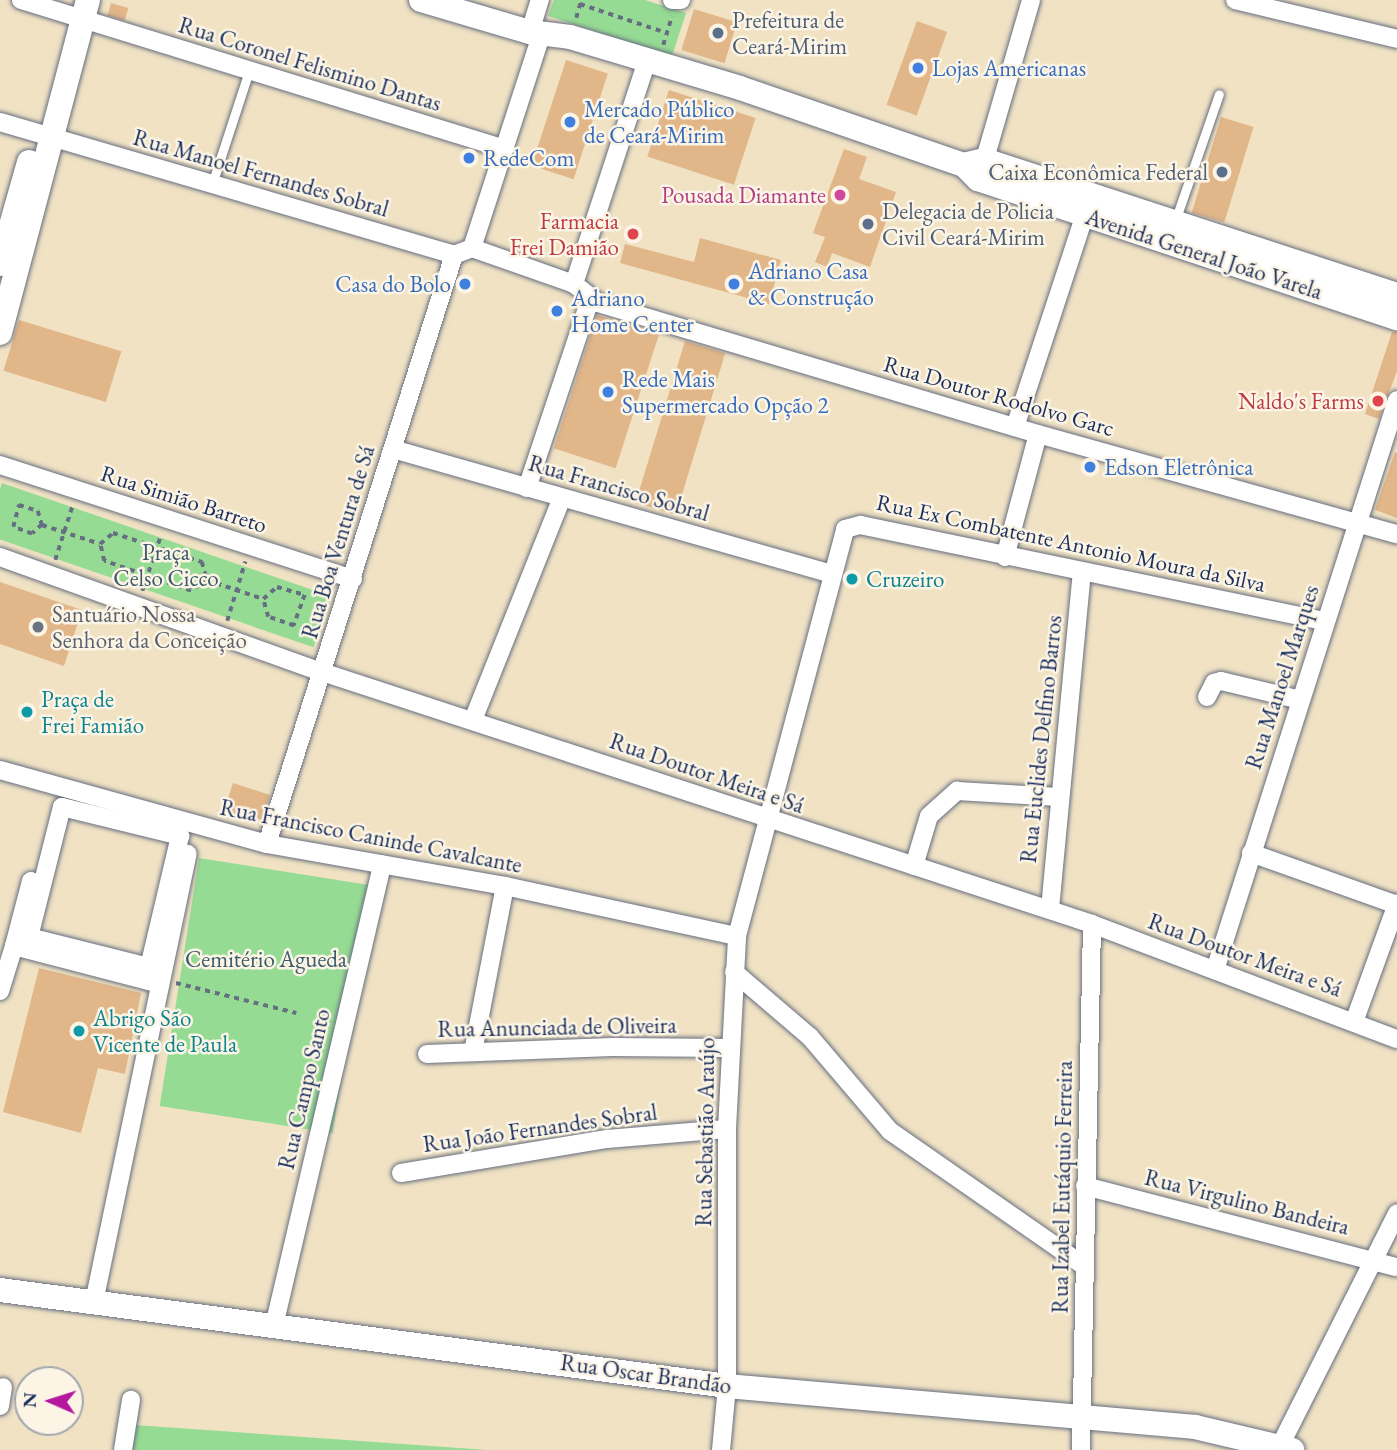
<!DOCTYPE html>
<html>
<head>
<meta charset="utf-8">
<style>
	body { margin:0 }
	#map { position:relative; width:1397px; height:1450px; overflow:hidden; background:#f0e2c3; font-family:"EB Garamond",serif }
	div>[style] { position:absolute }
	.green>* { inset:0; background:#96db93; transform-origin:0 0 }
	.building>* { inset:0; background:#e1b689; transform-origin:0 0 }
	.path>* { height:3.5px; margin-top:-1.75px; transform-origin:0; background:repeating-linear-gradient(90deg,#666e81 0 5px,transparent 0 10px) }
	.roads { filter:drop-shadow(0 0 2px #666e81) drop-shadow(0 0 2px #666e81) }
	.lane>* { height:9px; margin:-4.5px; padding:0 4.5px; transform-origin:4.5px; border-radius:4.5px; background:#fff }
	.street>* { height:18px; margin:-9px; padding:0 9px; transform-origin:9px; border-radius:9px; background:#fff }
	.secondary>* { height:24px; margin:-12px; padding:0 12px; transform-origin:12px; border-radius:12px; background:#fff }
	.dots>* { width:19px; height:19px; translate:-50% -50%; box-sizing:border-box; border:4px solid #fcf5e5; border-radius:50% }
	span { translate:-50% -50%; white-space:nowrap; text-align:center; line-height:1.15; -webkit-text-stroke:5px #fcf5e5; paint-order:stroke }
	.service-label { font-size:23px; color:#4e5e75 }
	.left { translate:0 -50%; text-align:left }
	.right { translate:-100% -50%; text-align:right }
	.street-label { font-size:23px; color:#1b2f5e }
	.shop-label { font-size:23px; color:#366cbe }
	.hotel-label { font-size:23px; color:#b23c85 }
	.health-label { font-size:23px; color:#be3a42 }
	.park-label { font-size:23px; color:#3a5a6b }
	.culture-label { font-size:23px; color:#0d838f }
	.worship-label { font-size:23px; color:#5b616d }
	.north { position:absolute; left:14px; top:1366px; width:70px; height:70px; box-sizing:border-box; background:#fcf5e5; border:2px solid #a2a6af; border-radius:50%; rotate:273deg; font-size:19px; font-weight:700; line-height:28px; text-align:center; color:#1b2f5e }
	.north::after { content:''; display:block; margin:auto; width:24px; height:32px; background:#b5179e; clip-path:polygon(50% 0,100% 100%,50% 72%,0 100%) }
</style>
</head>
<body>
<div id="map">
	<div class="green">
		<div style="clip-path:polygon(554px 0,645px 0,686px 13px,672px 56px,548px 16px)"></div>
		<div style="left:2px;top:483px;width:348px;height:54px;rotate:19deg"></div>
		<div style="left:199px;top:858px;width:175px;height:251px;rotate:9deg"></div>
		<div style="clip-path:polygon(135px 1425px,488px 1450px,131px 1450px)"></div>
	</div>
	<div class="building">
		<div style="left:111px;top:3px;width:18px;height:13px;rotate:16deg"></div>
		<div style="left:694px;top:9px;width:45px;height:43px;rotate:17deg"></div>
		<div style="left:917px;top:21px;width:32px;height:89px;rotate:20deg"></div>
		<div style="left:566px;top:60px;width:44px;height:111px;rotate:18deg"></div>
		<div style="left:669px;top:90px;width:91px;height:70px;rotate:18deg"></div>
		<div style="left:1221px;top:117px;width:34px;height:100px;rotate:17deg"></div>
		<div style="clip-path:polygon(844px 149px,867px 157px,859px 179px,896px 192px,870px 267px,832px 253px,827px 267px,815px 262px,825px 237px,813px 233px)"></div>
		<div style="clip-path:polygon(700px 238px,781px 260px,769px 304px,620px 263px,625px 244px,694px 262px)"></div>
		<div style="left:597px;top:315px;width:65px;height:140px;rotate:18deg"></div>
		<div style="left:19px;top:320px;width:107px;height:53px;rotate:17deg"></div>
		<div style="clip-path:polygon(1392px 332px,1397px 332px,1397px 371px,1379px 419px,1365px 414px)"></div>
		<div style="left:685px;top:341px;width:42px;height:169px;rotate:17deg"></div>
		<div style="clip-path:polygon(1395px 452px,1397px 453px,1397px 518px,1375px 510px)"></div>
		<div style="clip-path:polygon(0 582px,82px 610px,64px 666px,0 644px)"></div>
		<div style="left:233px;top:783px;width:39px;height:29px;rotate:18deg"></div>
		<div style="clip-path:polygon(39px 968px,141px 993px,125px 1074px,98px 1068px,81px 1133px,3px 1112px)"></div>
	</div>
	<div class="path">
		<div style="left:580px;top:4px;width:92px;rotate:18.4deg"></div>
		<div style="left:576px;top:18px;width:19px;rotate:-74deg"></div>
		<div style="left:663px;top:45px;width:30px;rotate:-73deg"></div>
		<div style="left:19px;top:505px;width:20px;rotate:18deg"></div>
		<div style="left:38px;top:511px;width:15px;rotate:74deg"></div>
		<div style="left:42px;top:525px;width:13px;rotate:138deg"></div>
		<div style="left:32px;top:534px;width:20px;rotate:-160deg"></div>
		<div style="left:13px;top:527px;width:23px;rotate:-75deg"></div>
		<div style="left:42px;top:525px;width:61px;rotate:18.1deg"></div>
		<div style="left:100px;top:544px;width:17px;rotate:-40deg"></div>
		<div style="left:113px;top:533px;width:94px;rotate:18deg"></div>
		<div style="left:202px;top:562px;width:19px;rotate:74deg"></div>
		<div style="left:207px;top:580px;width:19px;rotate:145deg"></div>
		<div style="left:191px;top:591px;width:92px;rotate:-161deg"></div>
		<div style="left:104px;top:561px;width:17px;rotate:-103deg"></div>
		<div style="left:55px;top:560px;width:59px;rotate:-72.2deg"></div>
		<div style="left:207px;top:580px;width:59px;rotate:18.7deg"></div>
		<div style="left:263px;top:599px;width:18px;rotate:-41deg"></div>
		<div style="left:277px;top:587px;width:29px;rotate:16deg"></div>
		<div style="left:305px;top:595px;width:33px;rotate:110deg"></div>
		<div style="left:294px;top:626px;width:28px;rotate:-161deg"></div>
		<div style="left:268px;top:617px;width:19px;rotate:-106deg"></div>
		<div style="left:142px;top:591px;width:59px;rotate:-71.3deg"></div>
		<div style="left:227px;top:621px;width:62px;rotate:-73deg"></div>
		<div style="left:176px;top:983px;width:124px;rotate:14deg"></div>
	</div>
	<div class="roads">
		<div class="lane">
			<div style="left:212px;top:184px;width:119px;rotate:-71.9deg"></div>
			<div style="left:1175px;top:221px;width:134px;rotate:-70.9deg"></div>
		</div>
		<div class="street">
			<div style="left:21px;top:0;width:506px;rotate:17.11deg"></div>
			<div style="left:672px;top:0;width:9px"></div>
			<div style="left:1235px;top:0;width:167px;rotate:13.5deg"></div>
			<div style="left:530px;top:32px;width:34px;rotate:-73deg"></div>
			<div style="left:0;top:122px;width:473px;rotate:16.3deg"></div>
			<div style="left:982px;top:169px;width:176px;rotate:-73.8deg"></div>
			<div style="left:472px;top:248px;width:226px;rotate:-72deg"></div>
			<div style="left:454px;top:255px;width:19px;rotate:-21deg"></div>
			<div style="left:472px;top:248px;width:108px;rotate:19.4deg"></div>
			<div style="left:574px;top:284px;width:31px;rotate:38deg"></div>
			<div style="left:598px;top:303px;width:459px;rotate:16.6deg"></div>
			<div style="left:1038px;top:434px;width:373px;rotate:15.6deg"></div>
			<div style="left:574px;top:284px;width:235px;rotate:-71.9deg"></div>
			<div style="left:1015px;top:427px;width:224px;rotate:-71.8deg"></div>
			<div style="left:393px;top:449px;width:457px;rotate:15.9deg"></div>
			<div style="left:0;top:465px;width:371px;rotate:17.9deg"></div>
			<div style="left:527px;top:488px;width:198px;rotate:-71.5deg"></div>
			<div style="left:0;top:557px;width:342px;rotate:19.7deg"></div>
			<div style="left:322px;top:672px;width:810px;rotate:18.12deg"></div>
			<div style="left:1092px;top:924px;width:326px;rotate:20.7deg"></div>
			<div style="left:1005px;top:557px;width:127px;rotate:-75deg"></div>
			<div style="left:1207px;top:697px;width:16px;rotate:-63deg"></div>
			<div style="left:1214px;top:683px;width:7px;rotate:-16deg"></div>
			<div style="left:1221px;top:681px;width:82px;rotate:13.4deg"></div>
			<div style="left:473px;top:720px;width:239px;rotate:-68.2deg"></div>
			<div style="left:0;top:770px;width:277px;rotate:15.5deg"></div>
			<div style="left:267px;top:844px;width:242px;rotate:10deg"></div>
			<div style="left:505px;top:886px;width:237px;rotate:12.2deg"></div>
			<div style="left:62px;top:807px;width:122px;rotate:13.8deg"></div>
			<div style="left:180px;top:836px;width:135px;rotate:103.3deg"></div>
			<div style="left:149px;top:967px;width:124px;rotate:-166deg"></div>
			<div style="left:29px;top:937px;width:134px;rotate:-75.8deg"></div>
			<div style="left:267px;top:844px;width:618px;rotate:-72.39deg"></div>
			<div style="left:1251px;top:853px;width:155px;rotate:19.6deg"></div>
			<div style="left:914px;top:866px;width:52px;rotate:-73.3deg"></div>
			<div style="left:929px;top:816px;width:38px;rotate:-42deg"></div>
			<div style="left:957px;top:791px;width:102px;rotate:3.4deg"></div>
			<div style="left:31px;top:881px;width:67px;rotate:104.7deg"></div>
			<div style="left:14px;top:946px;width:151px;rotate:14.6deg"></div>
			<div style="left:1050px;top:909px;width:338px;rotate:-84.6deg"></div>
			<div style="left:1215px;top:970px;width:598px;rotate:-72.29deg"></div>
			<div style="left:734px;top:972px;width:100px;rotate:40.5deg"></div>
			<div style="left:810px;top:1037px;width:123px;rotate:49.6deg"></div>
			<div style="left:890px;top:1131px;width:236px;rotate:34.8deg"></div>
			<div style="left:0;top:991px;width:47px;rotate:-72.7deg"></div>
			<div style="left:1354px;top:1022px;width:126px;rotate:-70deg"></div>
			<div style="left:473px;top:1052px;width:169px;rotate:-79.1deg"></div>
			<div style="left:427px;top:1054px;width:185px;rotate:-2.2deg"></div>
			<div style="left:612px;top:1047px;width:119px;rotate:0.5deg"></div>
			<div style="left:401px;top:1173px;width:209px;rotate:-9.4deg"></div>
			<div style="left:607px;top:1139px;width:120px;rotate:-4.8deg"></div>
			<div style="left:1085px;top:1186px;width:322px;rotate:14.6deg"></div>
			<div style="left:94px;top:1302px;width:458px;rotate:-78.2deg"></div>
			<div style="left:274px;top:1326px;width:474px;rotate:-76.8deg"></div>
			<div style="left:0;top:1406px;width:19px;rotate:-81deg"></div>
			<div style="left:123px;top:1450px;width:51px;rotate:-80.9deg"></div>
			<div style="left:721px;top:1450px;width:64px;rotate:-84.6deg"></div>
			<div style="left:727px;top:1386px;width:257px;rotate:-90deg"></div>
			<div style="left:727px;top:1129px;width:193px;rotate:-87deg"></div>
			<div style="left:737px;top:936px;width:421px;rotate:-75.1deg"></div>
			<div style="left:845px;top:529px;width:16px;rotate:-15deg"></div>
			<div style="left:860px;top:525px;width:475px;rotate:11.7deg"></div>
			<div style="left:1081px;top:1450px;width:526px;rotate:-88.8deg"></div>
			<div style="left:1278px;top:1450px;width:265px;rotate:-63.3deg"></div>
		</div>
		<div class="secondary">
			<div style="left:421px;top:0;width:114px;rotate:16.4deg"></div>
			<div style="left:530px;top:32px;width:40px;rotate:7.1deg"></div>
			<div style="left:570px;top:37px;width:177px;rotate:16.7deg"></div>
			<div style="left:740px;top:88px;width:237px;rotate:19deg"></div>
			<div style="left:964px;top:165px;width:20px;rotate:45deg"></div>
			<div style="left:978px;top:179px;width:441px;rotate:18.4deg"></div>
			<div style="left:964px;top:165px;width:21px;rotate:-14deg"></div>
			<div style="left:984px;top:160px;width:435px;rotate:18.1deg"></div>
			<div style="left:0;top:264px;width:106px;rotate:-74.1deg"></div>
			<div style="left:0;top:333px;width:344px;rotate:-75.2deg"></div>
			<div style="left:0;top:1290px;width:733px;rotate:7.52deg"></div>
			<div style="left:727px;top:1386px;width:470px;rotate:5deg"></div>
			<div style="left:1195px;top:1427px;width:100px;rotate:13.3deg"></div>
		</div>
	</div>
	<div class="dots">
		<div style="left:718px;top:33px;background:#5c6f8a"></div>
		<div style="left:918px;top:68px;background:#3f7fe0"></div>
		<div style="left:570px;top:122px;background:#3f7fe0"></div>
		<div style="left:469px;top:158px;background:#3f7fe0"></div>
		<div style="left:1222px;top:172px;background:#5c6f8a"></div>
		<div style="left:840px;top:195px;background:#d1479c"></div>
		<div style="left:868px;top:224px;background:#5c6f8a"></div>
		<div style="left:633px;top:234px;background:#e0444e"></div>
		<div style="left:465px;top:284px;background:#3f7fe0"></div>
		<div style="left:734px;top:284px;background:#3f7fe0"></div>
		<div style="left:557px;top:311px;background:#3f7fe0"></div>
		<div style="left:608px;top:392px;background:#3f7fe0"></div>
		<div style="left:1378px;top:401px;background:#e0444e"></div>
		<div style="left:1090px;top:467px;background:#3f7fe0"></div>
		<div style="left:852px;top:579px;background:#0f9aa8"></div>
		<div style="left:38px;top:627px;background:#6b7280"></div>
		<div style="left:27px;top:712px;background:#0f9aa8"></div>
		<div style="left:79px;top:1031px;background:#0f9aa8"></div>
	</div>
	<div class="service-label">
		<span class="left" style="left:732px;top:33px">Prefeitura de<br>Ceará-Mirim</span>
		<span class="right" style="left:1208px;top:172px">Caixa Econômica Federal</span>
		<span class="left" style="left:882px;top:224px">Delegacia de Policia<br>Civil Ceará-Mirim</span>
	</div>
	<div class="street-label">
		<span style="left:310px;top:64px;rotate:17deg">Rua Coronel Felismino Dantas</span>
		<span style="left:261px;top:173px;rotate:16deg">Rua Manoel Fernandes Sobral</span>
		<span style="left:1204px;top:254px;rotate:18deg">Avenida General João Varela</span>
		<span style="left:999px;top:396px;rotate:16deg">Rua Doutor Rodolvo Garc</span>
		<span style="left:619px;top:488px;rotate:16deg">Rua Francisco Sobral</span>
		<span style="left:184px;top:499px;rotate:18deg">Rua Simião Barreto</span>
		<span style="left:338px;top:542px;rotate:-73deg">Rua Boa Ventura de Sá</span>
		<span style="left:1071px;top:543px;rotate:12deg">Rua Ex Combatente Antonio Moura da Silva</span>
		<span style="left:1282px;top:677px;rotate:-72deg">Rua Manoel Marques</span>
		<span style="left:1041px;top:739px;rotate:-84deg">Rua Euclides Delfino Barros</span>
		<span style="left:707px;top:773px;rotate:19deg">Rua Doutor Meira e Sá</span>
		<span style="left:371px;top:836px;rotate:11deg">Rua Francisco Caninde Cavalcante</span>
		<span style="left:1245px;top:955px;rotate:20deg">Rua Doutor Meira e Sá</span>
		<span style="left:557px;top:1027px;rotate:-1deg">Rua Anunciada de Oliveira</span>
		<span style="left:304px;top:1089px;rotate:-77deg">Rua Campo Santo</span>
		<span style="left:540px;top:1128px;rotate:-8deg">Rua João Fernandes Sobral</span>
		<span style="left:705px;top:1132px;rotate:-89deg">Rua Sebastião Araújo</span>
		<span style="left:1062px;top:1187px;rotate:-89deg">Rua Izabel Eutáquio Ferreira</span>
		<span style="left:1247px;top:1202px;rotate:14deg">Rua Virgulino Bandeira</span>
		<span style="left:646px;top:1374px;rotate:8deg">Rua Oscar Brandão</span>
	</div>
	<div class="shop-label">
		<span class="left" style="left:932px;top:68px">Lojas Americanas</span>
		<span class="left" style="left:584px;top:122px">Mercado Público<br>de Ceará-Mirim</span>
		<span class="left" style="left:483px;top:158px">RedeCom</span>
		<span class="left" style="left:748px;top:284px">Adriano Casa<br>&amp; Construção</span>
		<span class="right" style="left:451px;top:284px">Casa do Bolo</span>
		<span class="left" style="left:571px;top:311px">Adriano<br>Home Center</span>
		<span class="left" style="left:622px;top:392px">Rede Mais<br>Supermercado Opção 2</span>
		<span class="left" style="left:1104px;top:467px">Edson Eletrônica</span>
	</div>
	<div class="hotel-label">
		<span class="right" style="left:826px;top:195px">Pousada Diamante</span>
	</div>
	<div class="health-label">
		<span class="right" style="left:619px;top:234px">Farmacia<br>Frei Damião</span>
		<span class="right" style="left:1364px;top:401px">Naldo's Farms</span>
	</div>
	<div class="park-label">
		<span style="left:166px;top:565px">Praça<br>Celso Cicco</span>
		<span style="left:266px;top:959px">Cemitério Agueda</span>
	</div>
	<div class="culture-label">
		<span class="left" style="left:866px;top:579px">Cruzeiro</span>
		<span class="left" style="left:41px;top:712px">Praça de<br>Frei Famião</span>
		<span class="left" style="left:93px;top:1031px">Abrigo São<br>Vicente de Paula</span>
	</div>
	<div class="worship-label">
		<span class="left" style="left:52px;top:627px">Santuário Nossa<br>Senhora da Conceição</span>
	</div>
	<div class="north">N</div>
</div>
</body>
</html>
